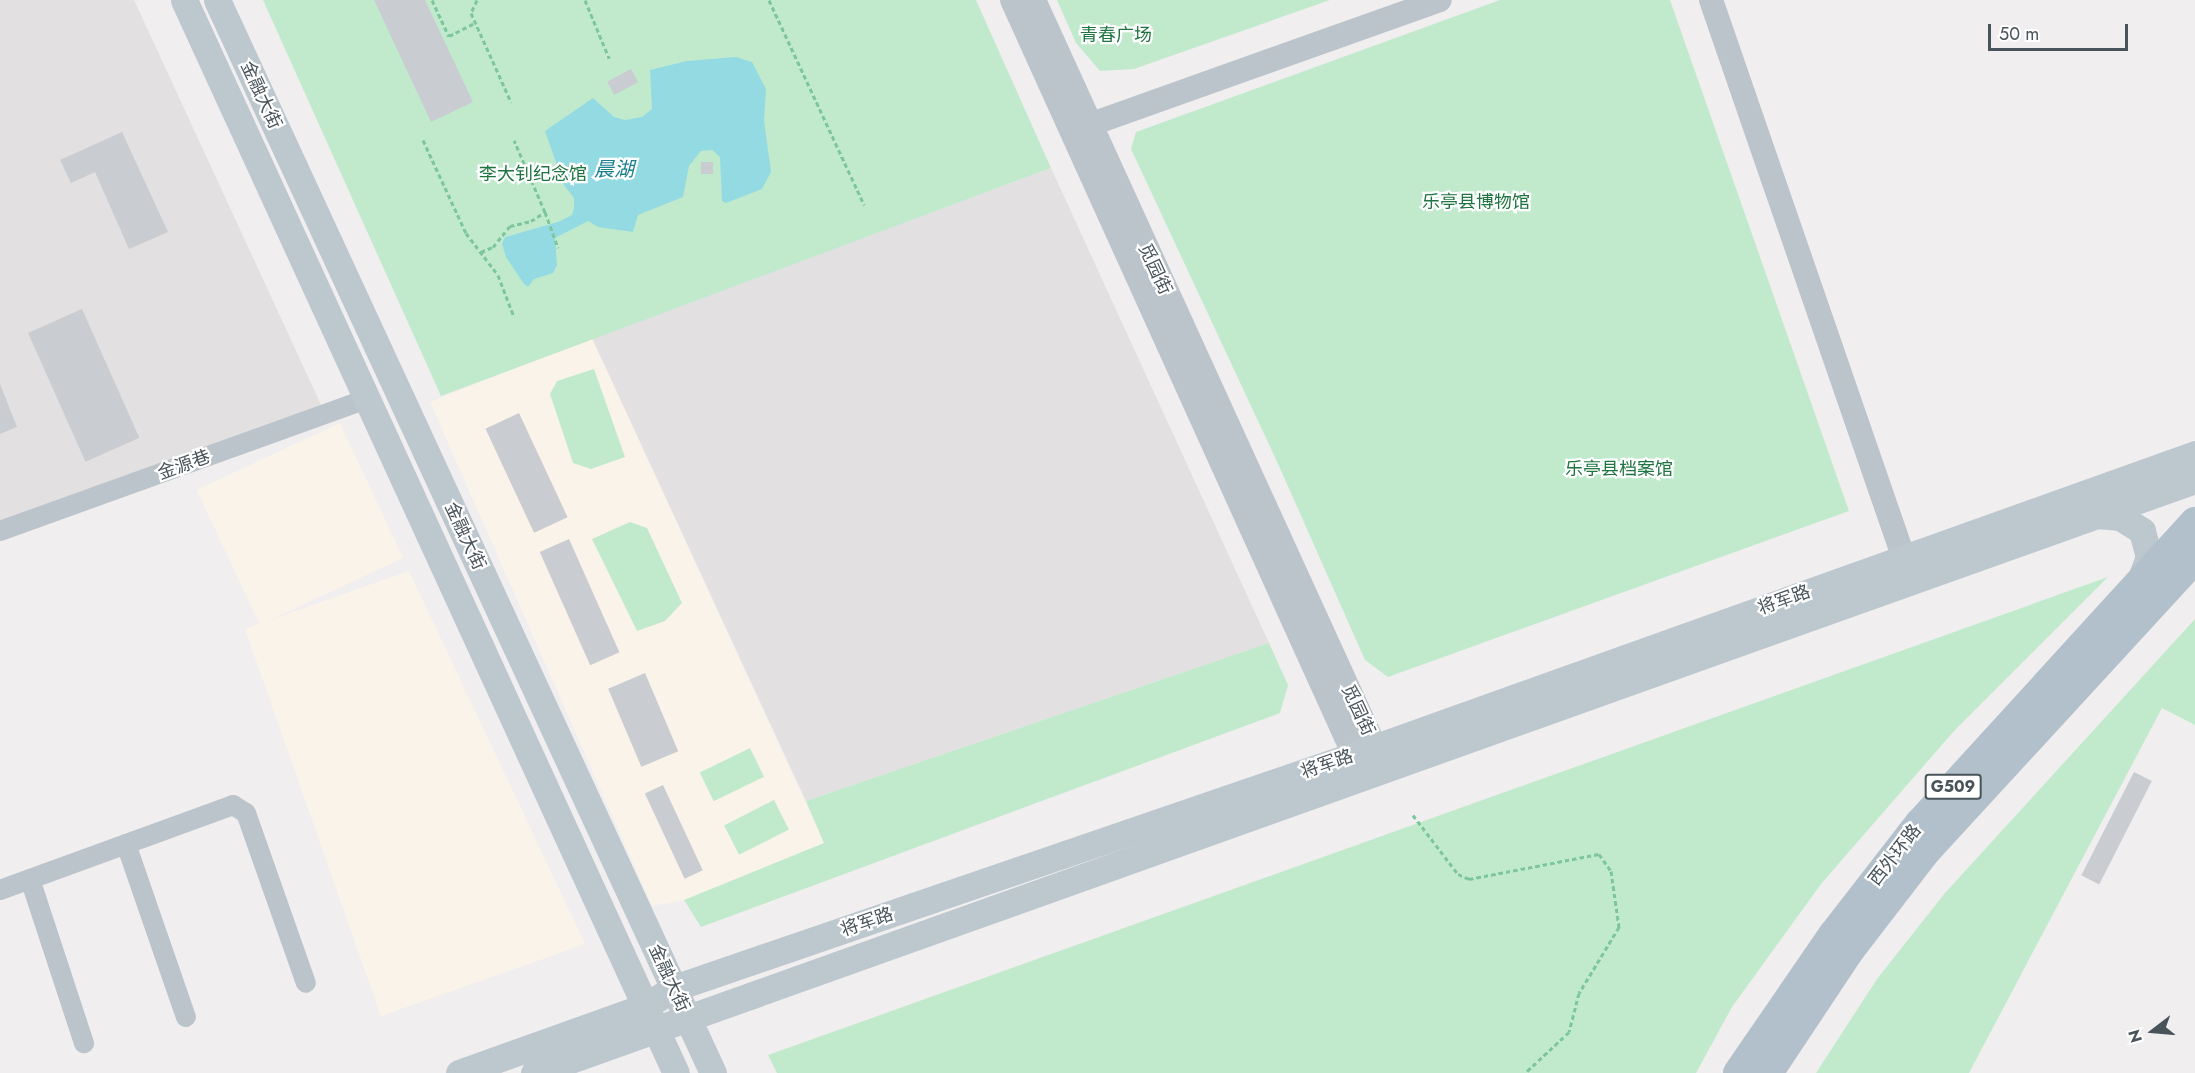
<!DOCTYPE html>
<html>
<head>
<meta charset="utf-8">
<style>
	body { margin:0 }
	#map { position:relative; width:2195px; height:1073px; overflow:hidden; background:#f1eeef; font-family:Jost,"Noto Sans SC",sans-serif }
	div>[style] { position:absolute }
	.commercial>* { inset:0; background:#faf3e9; transform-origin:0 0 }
	.education>* { inset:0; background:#e2e0e0 }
	.green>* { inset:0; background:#c1eacd; transform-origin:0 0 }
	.water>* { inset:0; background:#93dae3 }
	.building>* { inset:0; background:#c9ccd1; transform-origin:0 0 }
	.path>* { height:3px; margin-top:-1.5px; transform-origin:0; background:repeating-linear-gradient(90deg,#7dc59a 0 4.5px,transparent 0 7.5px) }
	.minor>* { height:20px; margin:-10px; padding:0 10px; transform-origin:10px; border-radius:10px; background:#bbc4ca }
	.tertiary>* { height:24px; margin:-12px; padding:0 12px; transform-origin:12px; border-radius:12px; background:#bbc4ca }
	.secondary>* { height:27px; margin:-13.5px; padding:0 13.5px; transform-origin:13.5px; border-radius:13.5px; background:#bcc7ce }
	.primary>* { height:30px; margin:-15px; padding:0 15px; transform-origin:15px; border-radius:15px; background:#b1c0ca }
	span { translate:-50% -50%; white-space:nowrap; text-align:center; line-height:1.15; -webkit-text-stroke:4.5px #fff; paint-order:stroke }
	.shield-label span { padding:2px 4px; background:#fff; border:2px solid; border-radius:4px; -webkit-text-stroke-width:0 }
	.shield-label { font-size:16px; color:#48535a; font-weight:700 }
	.park-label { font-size:18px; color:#207442 }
	.street-label { font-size:18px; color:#48535a }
	.water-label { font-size:20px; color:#1a808d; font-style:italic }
	.north { position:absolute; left:2123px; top:1001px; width:60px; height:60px; -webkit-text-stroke:4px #fff; paint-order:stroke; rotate:254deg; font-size:16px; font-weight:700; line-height:24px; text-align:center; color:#48535a }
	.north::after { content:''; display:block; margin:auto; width:21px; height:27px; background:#48535a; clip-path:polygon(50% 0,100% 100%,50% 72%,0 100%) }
	.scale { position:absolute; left:1988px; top:24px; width:140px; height:27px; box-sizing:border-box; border:3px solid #48535a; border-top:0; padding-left:8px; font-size:18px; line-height:21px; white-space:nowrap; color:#48535a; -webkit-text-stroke:4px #fff; paint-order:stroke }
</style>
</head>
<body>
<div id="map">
	<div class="commercial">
		<div style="clip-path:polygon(592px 338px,824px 843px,684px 900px,652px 906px,430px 402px)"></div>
		<div style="left:340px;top:423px;width:149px;height:158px;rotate:65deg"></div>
		<div style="clip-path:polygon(409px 571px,585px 944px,381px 1016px,245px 629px)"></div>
	</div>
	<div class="education">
		<div style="clip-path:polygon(0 0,134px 0,322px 407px,0 522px)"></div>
		<div style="clip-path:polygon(1051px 168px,1269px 643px,806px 801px,592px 338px)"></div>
	</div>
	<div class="green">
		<div style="clip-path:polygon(263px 0,976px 0,1051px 168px,441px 396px)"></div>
		<div style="clip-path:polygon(1057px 0,1330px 0,1134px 69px,1100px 71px,1076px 43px)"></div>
		<div style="clip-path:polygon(1500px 0,1670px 0,1849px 511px,1388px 677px,1365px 660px,1279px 466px,1131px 149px,1136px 132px)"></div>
		<div style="clip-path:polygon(594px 369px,625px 457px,591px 469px,573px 463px,550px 394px,557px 381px)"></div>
		<div style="clip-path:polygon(630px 522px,647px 528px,682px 603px,665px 621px,637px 631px,592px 539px)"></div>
		<div style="clip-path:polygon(2108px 577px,1954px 731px,1821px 884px,1732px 1007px,1696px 1073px,777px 1073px,768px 1055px)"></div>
		<div style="clip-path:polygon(2195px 619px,2195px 725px,2162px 708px,1969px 1073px,1816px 1073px,1877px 979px,1945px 893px)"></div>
		<div style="clip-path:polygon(1269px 643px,1288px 685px,1280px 713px,701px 927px,684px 900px,824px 843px,806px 801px)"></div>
		<div style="left:750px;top:748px;width:32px;height:56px;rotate:64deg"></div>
		<div style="left:774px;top:800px;width:33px;height:56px;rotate:63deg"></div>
	</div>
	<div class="water">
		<div style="clip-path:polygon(736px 57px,752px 62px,766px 89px,764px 120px,771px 172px,762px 189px,726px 203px,722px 201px,720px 157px,712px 150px,701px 151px,689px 166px,683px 197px,638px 215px,633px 232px,598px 227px,588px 221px,555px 238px,557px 265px,553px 273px,534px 279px,528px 287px,524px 284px,506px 257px,502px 244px,505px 237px,558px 222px,572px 215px,574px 208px,574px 198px,564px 185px,545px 131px,593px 98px,614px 117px,625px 120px,642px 117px,652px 109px,650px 70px,687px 61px)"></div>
	</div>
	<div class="building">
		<div style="clip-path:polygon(374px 0,425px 0,473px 102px,431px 122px)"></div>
		<div style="left:631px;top:69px;width:15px;height:27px;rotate:62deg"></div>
		<div style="clip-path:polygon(122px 132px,168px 232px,129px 249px,95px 172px,71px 183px,60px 160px)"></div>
		<div style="left:701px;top:162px;width:12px;height:12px"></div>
		<div style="left:82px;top:309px;width:141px;height:59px;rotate:66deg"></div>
		<div style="clip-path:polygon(0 384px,17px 427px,0 434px)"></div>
		<div style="left:519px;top:413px;width:115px;height:37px;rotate:65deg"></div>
		<div style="left:569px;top:539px;width:124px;height:32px;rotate:66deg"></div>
		<div style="left:645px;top:673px;width:85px;height:40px;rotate:67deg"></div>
		<div style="left:2134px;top:772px;width:20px;height:116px;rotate:27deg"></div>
		<div style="left:663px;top:785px;width:94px;height:20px;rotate:65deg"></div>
	</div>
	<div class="path">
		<div style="left:432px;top:0;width:40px;rotate:65deg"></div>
		<div style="left:449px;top:36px;width:29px;rotate:-27deg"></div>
		<div style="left:477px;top:0;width:14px;rotate:115deg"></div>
		<div style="left:471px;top:13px;width:98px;rotate:65.8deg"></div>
		<div style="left:585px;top:0;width:63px;rotate:67.5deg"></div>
		<div style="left:769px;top:0;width:226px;rotate:65.1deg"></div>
		<div style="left:423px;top:140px;width:102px;rotate:65.2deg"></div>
		<div style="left:466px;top:233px;width:53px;rotate:52.7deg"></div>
		<div style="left:498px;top:275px;width:45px;rotate:69.1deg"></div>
		<div style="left:545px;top:212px;width:38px;rotate:70deg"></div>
		<div style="left:481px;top:252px;width:13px;rotate:-23deg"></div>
		<div style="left:493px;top:247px;width:27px;rotate:-51deg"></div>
		<div style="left:510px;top:226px;width:22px;rotate:-13deg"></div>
		<div style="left:531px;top:221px;width:17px;rotate:-33deg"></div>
		<div style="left:545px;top:212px;width:78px;rotate:-113.3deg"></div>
		<div style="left:1413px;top:815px;width:74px;rotate:52.7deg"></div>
		<div style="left:1458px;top:874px;width:12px;rotate:24deg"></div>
		<div style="left:1469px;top:879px;width:132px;rotate:-10.9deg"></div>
		<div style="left:1599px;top:854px;width:21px;rotate:55deg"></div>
		<div style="left:1611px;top:871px;width:57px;rotate:81.9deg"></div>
		<div style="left:1619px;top:927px;width:77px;rotate:121.2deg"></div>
		<div style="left:1579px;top:993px;width:40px;rotate:104.4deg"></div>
		<div style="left:1569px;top:1032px;width:60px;rotate:137deg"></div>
	</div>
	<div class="minor">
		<div style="left:0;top:531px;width:390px;rotate:-19.8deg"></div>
		<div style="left:126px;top:844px;width:183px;rotate:70.9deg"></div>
		<div style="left:30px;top:879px;width:173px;rotate:71.8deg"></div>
		<div style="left:0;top:890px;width:248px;rotate:-20deg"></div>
		<div style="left:233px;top:805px;width:15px;rotate:32deg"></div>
		<div style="left:246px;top:813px;width:180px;rotate:70.6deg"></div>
	</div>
	<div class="tertiary">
		<div style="left:1012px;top:0;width:829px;rotate:65.63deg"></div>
		<div style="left:1354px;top:755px;width:18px;rotate:52deg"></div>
		<div style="left:1034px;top:0;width:821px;rotate:65.46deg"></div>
		<div style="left:1375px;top:747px;width:20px;rotate:99deg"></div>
		<div style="left:1711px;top:0;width:609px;rotate:70.94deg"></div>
		<div style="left:1075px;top:130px;width:387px;rotate:-19.6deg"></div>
	</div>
	<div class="secondary">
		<div style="left:184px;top:0;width:1180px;rotate:65.37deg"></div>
		<div style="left:217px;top:0;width:1182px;rotate:65.19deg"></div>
		<div style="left:2097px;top:515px;width:23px;rotate:5deg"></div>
		<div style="left:2120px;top:517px;width:26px;rotate:32deg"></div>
		<div style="left:2142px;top:531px;width:27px;rotate:75deg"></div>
		<div style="left:2149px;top:557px;width:28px;rotate:111deg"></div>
		<div style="left:459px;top:1073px;width:199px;rotate:-19.7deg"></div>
		<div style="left:646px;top:1006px;width:33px;rotate:-33deg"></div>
		<div style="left:674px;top:988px;width:719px;rotate:-18.91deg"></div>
		<div style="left:1354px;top:755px;width:893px;rotate:-19.69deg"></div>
		<div style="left:534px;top:1073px;width:1764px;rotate:-19.65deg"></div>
	</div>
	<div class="primary">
		<div style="left:1738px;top:1073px;width:168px;rotate:-55.5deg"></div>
		<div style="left:1833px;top:935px;width:142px;rotate:-52.2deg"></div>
		<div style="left:1920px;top:823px;width:408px;rotate:-47.6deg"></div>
		<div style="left:1768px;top:1073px;width:146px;rotate:-56.4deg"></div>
		<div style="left:1849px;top:951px;width:126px;rotate:-52.4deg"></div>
		<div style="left:1926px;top:851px;width:398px;rotate:-47.4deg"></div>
	</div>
	<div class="shield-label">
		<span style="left:1953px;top:787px">G509</span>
	</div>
	<div class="park-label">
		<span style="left:1116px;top:35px">青春广场</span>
		<span style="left:533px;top:174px">李大钊纪念馆</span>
		<span style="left:1476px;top:202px">乐亭县博物馆</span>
		<span style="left:1619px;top:469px">乐亭县档案馆</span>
	</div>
	<div class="street-label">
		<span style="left:261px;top:95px;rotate:65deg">金融大街</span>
		<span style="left:1155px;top:269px;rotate:65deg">觅园街</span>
		<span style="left:184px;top:465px;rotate:-20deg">金源巷</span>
		<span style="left:465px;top:536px;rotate:65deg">金融大街</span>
		<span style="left:1784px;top:600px;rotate:-20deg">将军路</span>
		<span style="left:1358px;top:710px;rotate:65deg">觅园街</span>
		<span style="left:1327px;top:764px;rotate:-19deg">将军路</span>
		<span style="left:1895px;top:855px;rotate:-52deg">西外环路</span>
		<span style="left:867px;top:922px;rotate:-19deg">将军路</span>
		<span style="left:669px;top:978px;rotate:65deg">金融大街</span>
	</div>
	<div class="water-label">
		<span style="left:614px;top:169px">晨湖</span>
	</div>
	<div class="north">N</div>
	<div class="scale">50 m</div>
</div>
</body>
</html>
